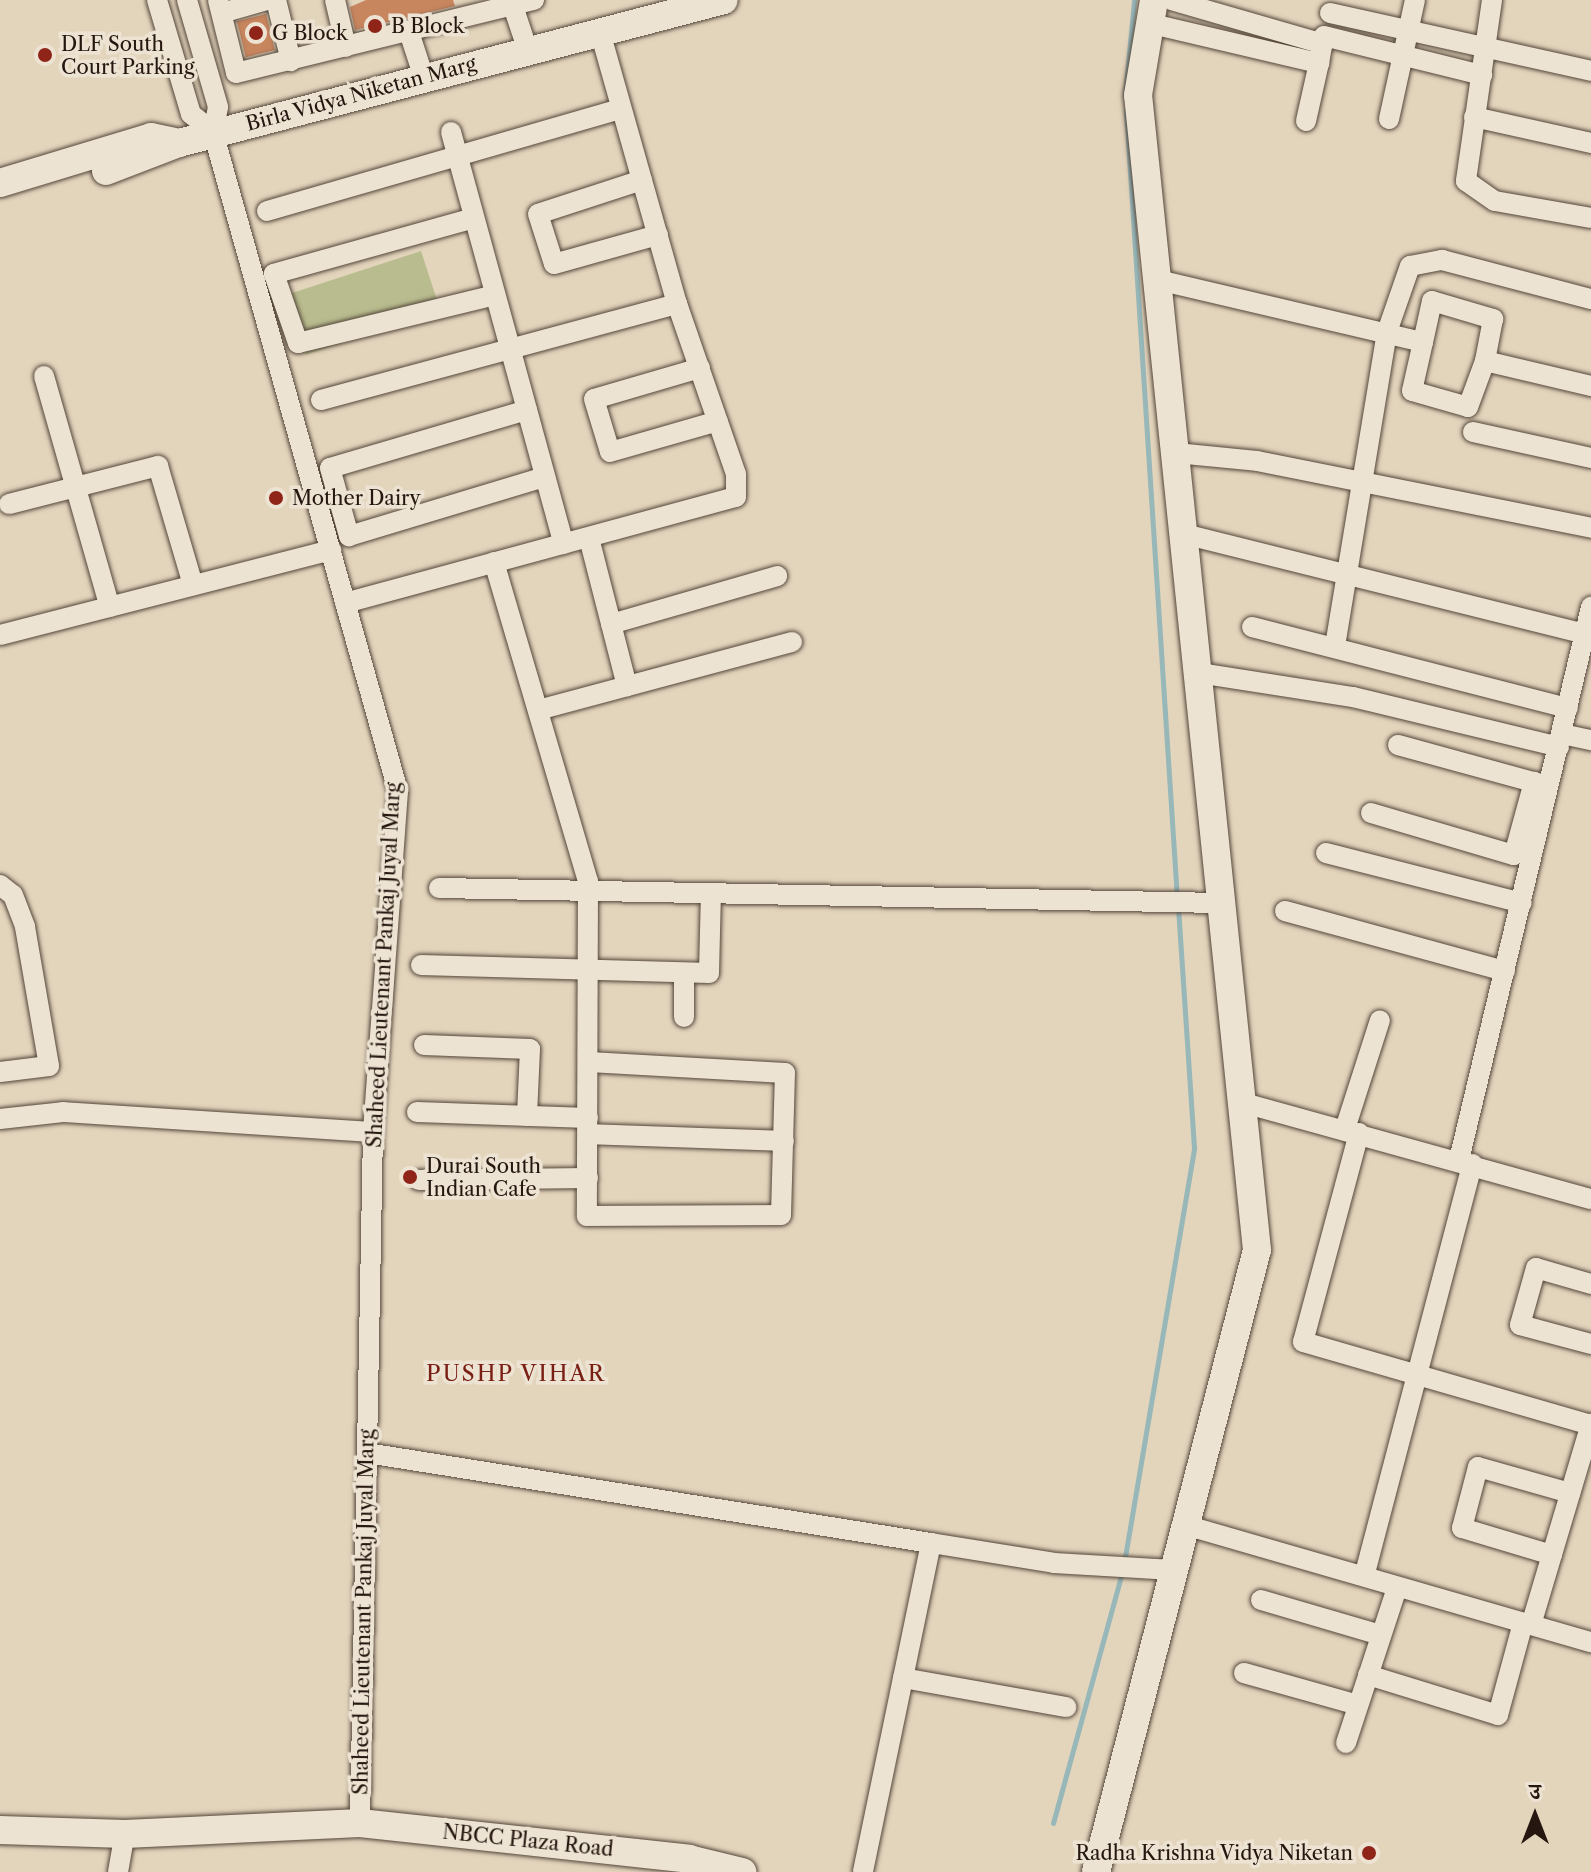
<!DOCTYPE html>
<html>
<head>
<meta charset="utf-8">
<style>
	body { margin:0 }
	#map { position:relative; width:1591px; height:1872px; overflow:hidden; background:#e3d4bc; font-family:"Libre Caslon Text","Noto Serif Devanagari",serif }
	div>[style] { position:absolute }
	.green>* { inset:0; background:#b8bc8e; transform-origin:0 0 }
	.stream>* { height:5px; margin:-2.5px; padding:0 2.5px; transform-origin:2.5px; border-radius:2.5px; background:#97b7b9 }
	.building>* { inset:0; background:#c8865f; transform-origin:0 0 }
	.roads { filter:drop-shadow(0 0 2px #54463a) drop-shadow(0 0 2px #54463a) }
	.street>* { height:20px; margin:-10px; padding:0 10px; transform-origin:10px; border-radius:10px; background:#ede3d3 }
	.secondary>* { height:28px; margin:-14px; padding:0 14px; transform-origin:14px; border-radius:14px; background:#ede3d3 }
	.dots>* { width:22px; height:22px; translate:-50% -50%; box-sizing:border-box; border:4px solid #ede3d3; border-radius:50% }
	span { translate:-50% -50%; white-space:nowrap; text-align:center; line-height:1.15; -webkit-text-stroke:7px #ede3d3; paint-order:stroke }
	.poi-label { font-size:20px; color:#25170f }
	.left { translate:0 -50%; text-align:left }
	.right { translate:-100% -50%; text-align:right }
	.street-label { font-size:20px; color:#25170f }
	.neighbourhood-label { font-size:22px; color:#7a1f14; letter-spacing:2px }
	.north { position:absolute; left:1495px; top:1776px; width:80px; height:80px; -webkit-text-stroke:6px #ede3d3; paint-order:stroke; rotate:0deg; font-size:22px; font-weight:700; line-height:32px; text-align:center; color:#25170f }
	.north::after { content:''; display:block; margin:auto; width:28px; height:36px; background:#25170f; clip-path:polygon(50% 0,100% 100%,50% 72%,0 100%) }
</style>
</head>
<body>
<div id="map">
	<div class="green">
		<div style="left:421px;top:251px;width:63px;height:142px;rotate:72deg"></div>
	</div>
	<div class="stream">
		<div style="left:1125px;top:96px;width:96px;rotate:-84.6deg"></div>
		<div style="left:1126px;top:110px;width:790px;rotate:86.3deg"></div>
		<div style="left:1124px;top:1563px;width:421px;rotate:-80.4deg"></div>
		<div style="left:1194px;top:1148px;width:241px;rotate:-93.8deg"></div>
		<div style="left:1053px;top:1823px;width:259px;rotate:-74.6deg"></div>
	</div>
	<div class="building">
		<div style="clip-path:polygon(366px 0,453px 0,455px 6px,355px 30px,350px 7px)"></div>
		<div style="left:266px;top:14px;width:37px;height:30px;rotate:76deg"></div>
	</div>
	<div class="roads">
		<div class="street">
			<div style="left:157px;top:0;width:119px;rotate:73.4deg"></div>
			<div style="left:191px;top:114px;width:28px;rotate:39deg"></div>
			<div style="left:187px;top:0;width:111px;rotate:73.8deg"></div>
			<div style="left:218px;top:107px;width:25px;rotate:101deg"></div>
			<div style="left:213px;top:132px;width:684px;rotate:74.32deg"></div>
			<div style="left:398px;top:791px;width:342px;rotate:94.2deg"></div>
			<div style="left:373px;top:1132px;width:691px;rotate:91.08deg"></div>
			<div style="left:218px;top:0;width:75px;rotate:76.1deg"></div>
			<div style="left:236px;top:73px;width:307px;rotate:-13.8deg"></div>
			<div style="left:276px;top:0;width:63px;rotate:76.2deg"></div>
			<div style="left:335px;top:0;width:48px;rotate:76.8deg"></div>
			<div style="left:1171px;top:0;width:158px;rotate:16.1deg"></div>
			<div style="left:1492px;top:0;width:183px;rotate:98.2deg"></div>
			<div style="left:1466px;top:181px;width:35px;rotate:35deg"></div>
			<div style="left:1495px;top:201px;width:97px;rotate:10deg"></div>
			<div style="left:513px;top:6px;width:47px;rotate:71.6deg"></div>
			<div style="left:222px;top:13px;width:47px;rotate:-16.1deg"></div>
			<div style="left:1330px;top:13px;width:267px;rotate:12.5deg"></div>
			<div style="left:1148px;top:23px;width:176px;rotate:13.2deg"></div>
			<div style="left:1319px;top:63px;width:27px;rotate:-80deg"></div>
			<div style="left:1324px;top:36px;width:163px;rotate:13.9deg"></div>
			<div style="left:409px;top:32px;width:48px;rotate:71.9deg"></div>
			<div style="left:1474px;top:117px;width:120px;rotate:12.5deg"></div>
			<div style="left:1389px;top:119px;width:122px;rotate:-77.7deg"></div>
			<div style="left:1306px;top:121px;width:59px;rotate:-77.4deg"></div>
			<div style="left:451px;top:132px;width:427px;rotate:74.7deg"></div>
			<div style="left:642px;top:180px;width:109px;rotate:161.9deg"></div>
			<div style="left:538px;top:214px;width:52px;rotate:72.3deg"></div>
			<div style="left:554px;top:264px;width:108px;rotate:-15.6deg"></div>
			<div style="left:267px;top:211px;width:368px;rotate:-16.1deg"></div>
			<div style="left:474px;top:218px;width:208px;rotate:164.4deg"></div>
			<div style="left:274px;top:274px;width:73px;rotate:70.8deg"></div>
			<div style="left:298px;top:343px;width:203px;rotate:-13.7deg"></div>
			<div style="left:1158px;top:280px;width:272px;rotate:13.2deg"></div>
			<div style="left:1423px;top:342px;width:42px;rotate:-77.6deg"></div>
			<div style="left:1432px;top:301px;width:64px;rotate:16.4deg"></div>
			<div style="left:1493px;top:319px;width:43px;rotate:100.8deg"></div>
			<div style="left:1485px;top:361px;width:109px;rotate:13.3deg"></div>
			<div style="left:1423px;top:342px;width:50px;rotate:102.7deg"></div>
			<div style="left:1412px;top:391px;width:58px;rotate:15.9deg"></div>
			<div style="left:1468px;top:407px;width:49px;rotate:-69.7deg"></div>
			<div style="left:700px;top:368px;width:110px;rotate:163.7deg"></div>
			<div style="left:594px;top:399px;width:55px;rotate:73.2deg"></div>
			<div style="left:610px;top:452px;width:112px;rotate:-16deg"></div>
			<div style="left:44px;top:376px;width:240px;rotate:74.1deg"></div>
			<div style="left:321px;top:400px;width:369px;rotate:-15.1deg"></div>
			<div style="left:527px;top:410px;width:205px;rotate:163.6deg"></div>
			<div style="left:330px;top:468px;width:71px;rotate:74.4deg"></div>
			<div style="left:349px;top:536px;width:205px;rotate:-16.8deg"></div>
			<div style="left:1473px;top:432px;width:121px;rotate:12.4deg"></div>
			<div style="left:1176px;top:453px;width:81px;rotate:5.6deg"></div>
			<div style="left:1257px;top:461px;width:341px;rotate:11.3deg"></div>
			<div style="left:9px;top:504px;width:154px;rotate:-14.3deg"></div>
			<div style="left:158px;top:466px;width:124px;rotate:73.6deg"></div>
			<div style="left:1184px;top:534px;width:413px;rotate:14deg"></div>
			<div style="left:589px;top:538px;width:153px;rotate:75.6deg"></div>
			<div style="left:494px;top:562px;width:333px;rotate:73.6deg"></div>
			<div style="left:588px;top:881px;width:335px;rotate:90.2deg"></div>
			<div style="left:587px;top:1216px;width:194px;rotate:-0.3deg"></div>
			<div style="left:781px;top:1215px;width:142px;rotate:-88.4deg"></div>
			<div style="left:785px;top:1073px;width:196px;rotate:-176.8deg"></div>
			<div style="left:345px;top:603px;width:405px;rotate:-15.2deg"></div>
			<div style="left:736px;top:497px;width:23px;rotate:-90deg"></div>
			<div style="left:736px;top:474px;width:180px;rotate:-109.1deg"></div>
			<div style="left:677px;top:304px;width:283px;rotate:-105.8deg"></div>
			<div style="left:611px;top:624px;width:173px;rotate:-16.1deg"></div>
			<div style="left:1252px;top:627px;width:326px;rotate:14.4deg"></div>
			<div style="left:0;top:635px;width:342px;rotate:-14.4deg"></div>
			<div style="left:1335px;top:646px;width:318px;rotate:-80.6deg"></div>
			<div style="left:1387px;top:332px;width:70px;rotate:-70.8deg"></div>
			<div style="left:1410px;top:266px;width:33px;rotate:-11deg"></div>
			<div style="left:1442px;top:260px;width:154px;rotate:14.7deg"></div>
			<div style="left:1199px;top:673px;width:156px;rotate:8.9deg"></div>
			<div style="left:1353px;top:697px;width:212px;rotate:13.6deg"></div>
			<div style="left:538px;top:710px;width:263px;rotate:-15deg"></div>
			<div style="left:1562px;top:734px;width:30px;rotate:12deg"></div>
			<div style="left:1398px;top:745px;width:151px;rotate:15.3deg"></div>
			<div style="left:1371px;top:813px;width:149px;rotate:16.4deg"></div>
			<div style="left:1514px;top:855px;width:76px;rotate:-74.7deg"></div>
			<div style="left:1326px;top:853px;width:202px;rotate:14.3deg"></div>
			<div style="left:0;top:885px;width:16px;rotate:38deg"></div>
			<div style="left:13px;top:895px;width:34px;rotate:69deg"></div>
			<div style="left:25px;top:927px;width:141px;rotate:80.2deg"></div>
			<div style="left:49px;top:1066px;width:49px;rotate:173deg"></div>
			<div style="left:439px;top:888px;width:784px;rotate:1.1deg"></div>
			<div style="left:1285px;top:911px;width:228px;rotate:15.3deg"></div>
			<div style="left:421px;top:965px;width:288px;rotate:1.6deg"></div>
			<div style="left:709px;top:973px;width:80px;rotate:-88.6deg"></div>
			<div style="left:684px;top:973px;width:44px;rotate:90deg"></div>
			<div style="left:424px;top:1045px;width:106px;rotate:2.2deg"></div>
			<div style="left:530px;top:1049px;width:67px;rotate:92.6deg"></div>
			<div style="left:1244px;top:1103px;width:360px;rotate:15.5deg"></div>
			<div style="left:417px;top:1112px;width:171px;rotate:2deg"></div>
			<div style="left:0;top:1119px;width:63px;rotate:-6.3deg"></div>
			<div style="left:63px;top:1112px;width:311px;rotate:3.7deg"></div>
			<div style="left:1345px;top:1129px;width:114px;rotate:-72.2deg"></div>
			<div style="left:1359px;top:1133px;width:216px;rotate:105deg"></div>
			<div style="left:1303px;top:1342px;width:300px;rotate:16.1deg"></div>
			<div style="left:588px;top:1134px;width:196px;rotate:2deg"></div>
			<div style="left:1459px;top:1160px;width:569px;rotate:-76.57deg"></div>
			<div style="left:419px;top:1180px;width:169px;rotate:-0.7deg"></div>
			<div style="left:1591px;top:1284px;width:57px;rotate:-163.8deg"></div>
			<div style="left:1536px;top:1268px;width:59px;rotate:105.7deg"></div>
			<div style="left:1520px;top:1325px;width:73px;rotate:15deg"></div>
			<div style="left:367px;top:1453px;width:571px;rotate:9.07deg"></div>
			<div style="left:931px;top:1543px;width:336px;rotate:101.7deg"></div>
			<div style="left:1185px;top:1525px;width:423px;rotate:16.1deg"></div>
			<div style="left:931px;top:1543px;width:125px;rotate:9.2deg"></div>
			<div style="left:1054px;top:1563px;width:119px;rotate:3.4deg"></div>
			<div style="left:1552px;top:1555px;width:94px;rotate:-163.3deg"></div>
			<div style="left:1462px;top:1528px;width:63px;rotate:-75.3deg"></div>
			<div style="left:1478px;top:1467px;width:96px;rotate:15.8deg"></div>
			<div style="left:1365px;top:1573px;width:423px;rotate:-75.3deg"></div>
			<div style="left:1261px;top:1600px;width:125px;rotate:16.3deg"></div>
			<div style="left:1531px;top:1625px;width:210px;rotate:-73.4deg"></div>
			<div style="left:1244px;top:1673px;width:118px;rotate:15.7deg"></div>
			<div style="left:1368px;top:1675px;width:136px;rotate:17.1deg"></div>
			<div style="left:1498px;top:1715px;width:95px;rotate:-74.8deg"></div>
			<div style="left:903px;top:1678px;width:166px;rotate:10.1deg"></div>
			<div style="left:1346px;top:1743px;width:163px;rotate:-71.8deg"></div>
			<div style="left:118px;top:1872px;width:39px;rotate:-80deg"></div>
		</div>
		<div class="secondary">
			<div style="left:106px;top:171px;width:78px;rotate:-21deg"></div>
			<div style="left:0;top:183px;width:158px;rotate:-16.9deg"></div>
			<div style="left:151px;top:137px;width:29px;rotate:12deg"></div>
			<div style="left:179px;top:143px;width:563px;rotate:-14.7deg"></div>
			<div style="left:0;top:1830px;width:125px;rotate:1.8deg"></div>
			<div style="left:125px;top:1834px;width:235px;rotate:-2.7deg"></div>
			<div style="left:360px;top:1823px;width:331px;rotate:6.2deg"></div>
			<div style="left:689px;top:1859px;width:55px;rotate:13.8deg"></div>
			<div style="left:1096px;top:1872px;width:642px;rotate:-75.49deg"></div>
			<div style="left:1257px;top:1250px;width:1161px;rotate:-95.88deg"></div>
			<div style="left:1138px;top:95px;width:96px;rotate:-80.4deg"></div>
		</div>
	</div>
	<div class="dots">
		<div style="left:375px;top:26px;background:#8f2418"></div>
		<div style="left:256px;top:33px;background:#8f2418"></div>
		<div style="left:45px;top:55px;background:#8f2418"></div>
		<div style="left:276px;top:498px;background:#8f2418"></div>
		<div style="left:410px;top:1177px;background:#8f2418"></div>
		<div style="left:1369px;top:1853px;background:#8f2418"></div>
	</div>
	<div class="poi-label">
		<span class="left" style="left:391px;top:26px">B Block</span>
		<span class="left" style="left:272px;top:33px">G Block</span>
		<span class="left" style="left:61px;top:56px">DLF South<br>Court Parking</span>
		<span class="left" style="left:292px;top:498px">Mother Dairy</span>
		<span class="left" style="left:426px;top:1178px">Durai South<br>Indian Cafe</span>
		<span class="right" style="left:1353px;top:1853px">Radha Krishna Vidya Niketan</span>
	</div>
	<div class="street-label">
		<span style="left:361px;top:94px;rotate:-15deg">Birla Vidya Niketan Marg</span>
		<span style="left:384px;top:965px;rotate:-87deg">Shaheed Lieutenant Pankaj Juyal Marg</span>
		<span style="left:364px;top:1612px;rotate:-89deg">Shaheed Lieutenant Pankaj Juyal Marg</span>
		<span style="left:528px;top:1841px;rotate:6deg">NBCC Plaza Road</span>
	</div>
	<div class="neighbourhood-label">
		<span style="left:516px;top:1374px">PUSHP VIHAR</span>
	</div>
	<div class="north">उ</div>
</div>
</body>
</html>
